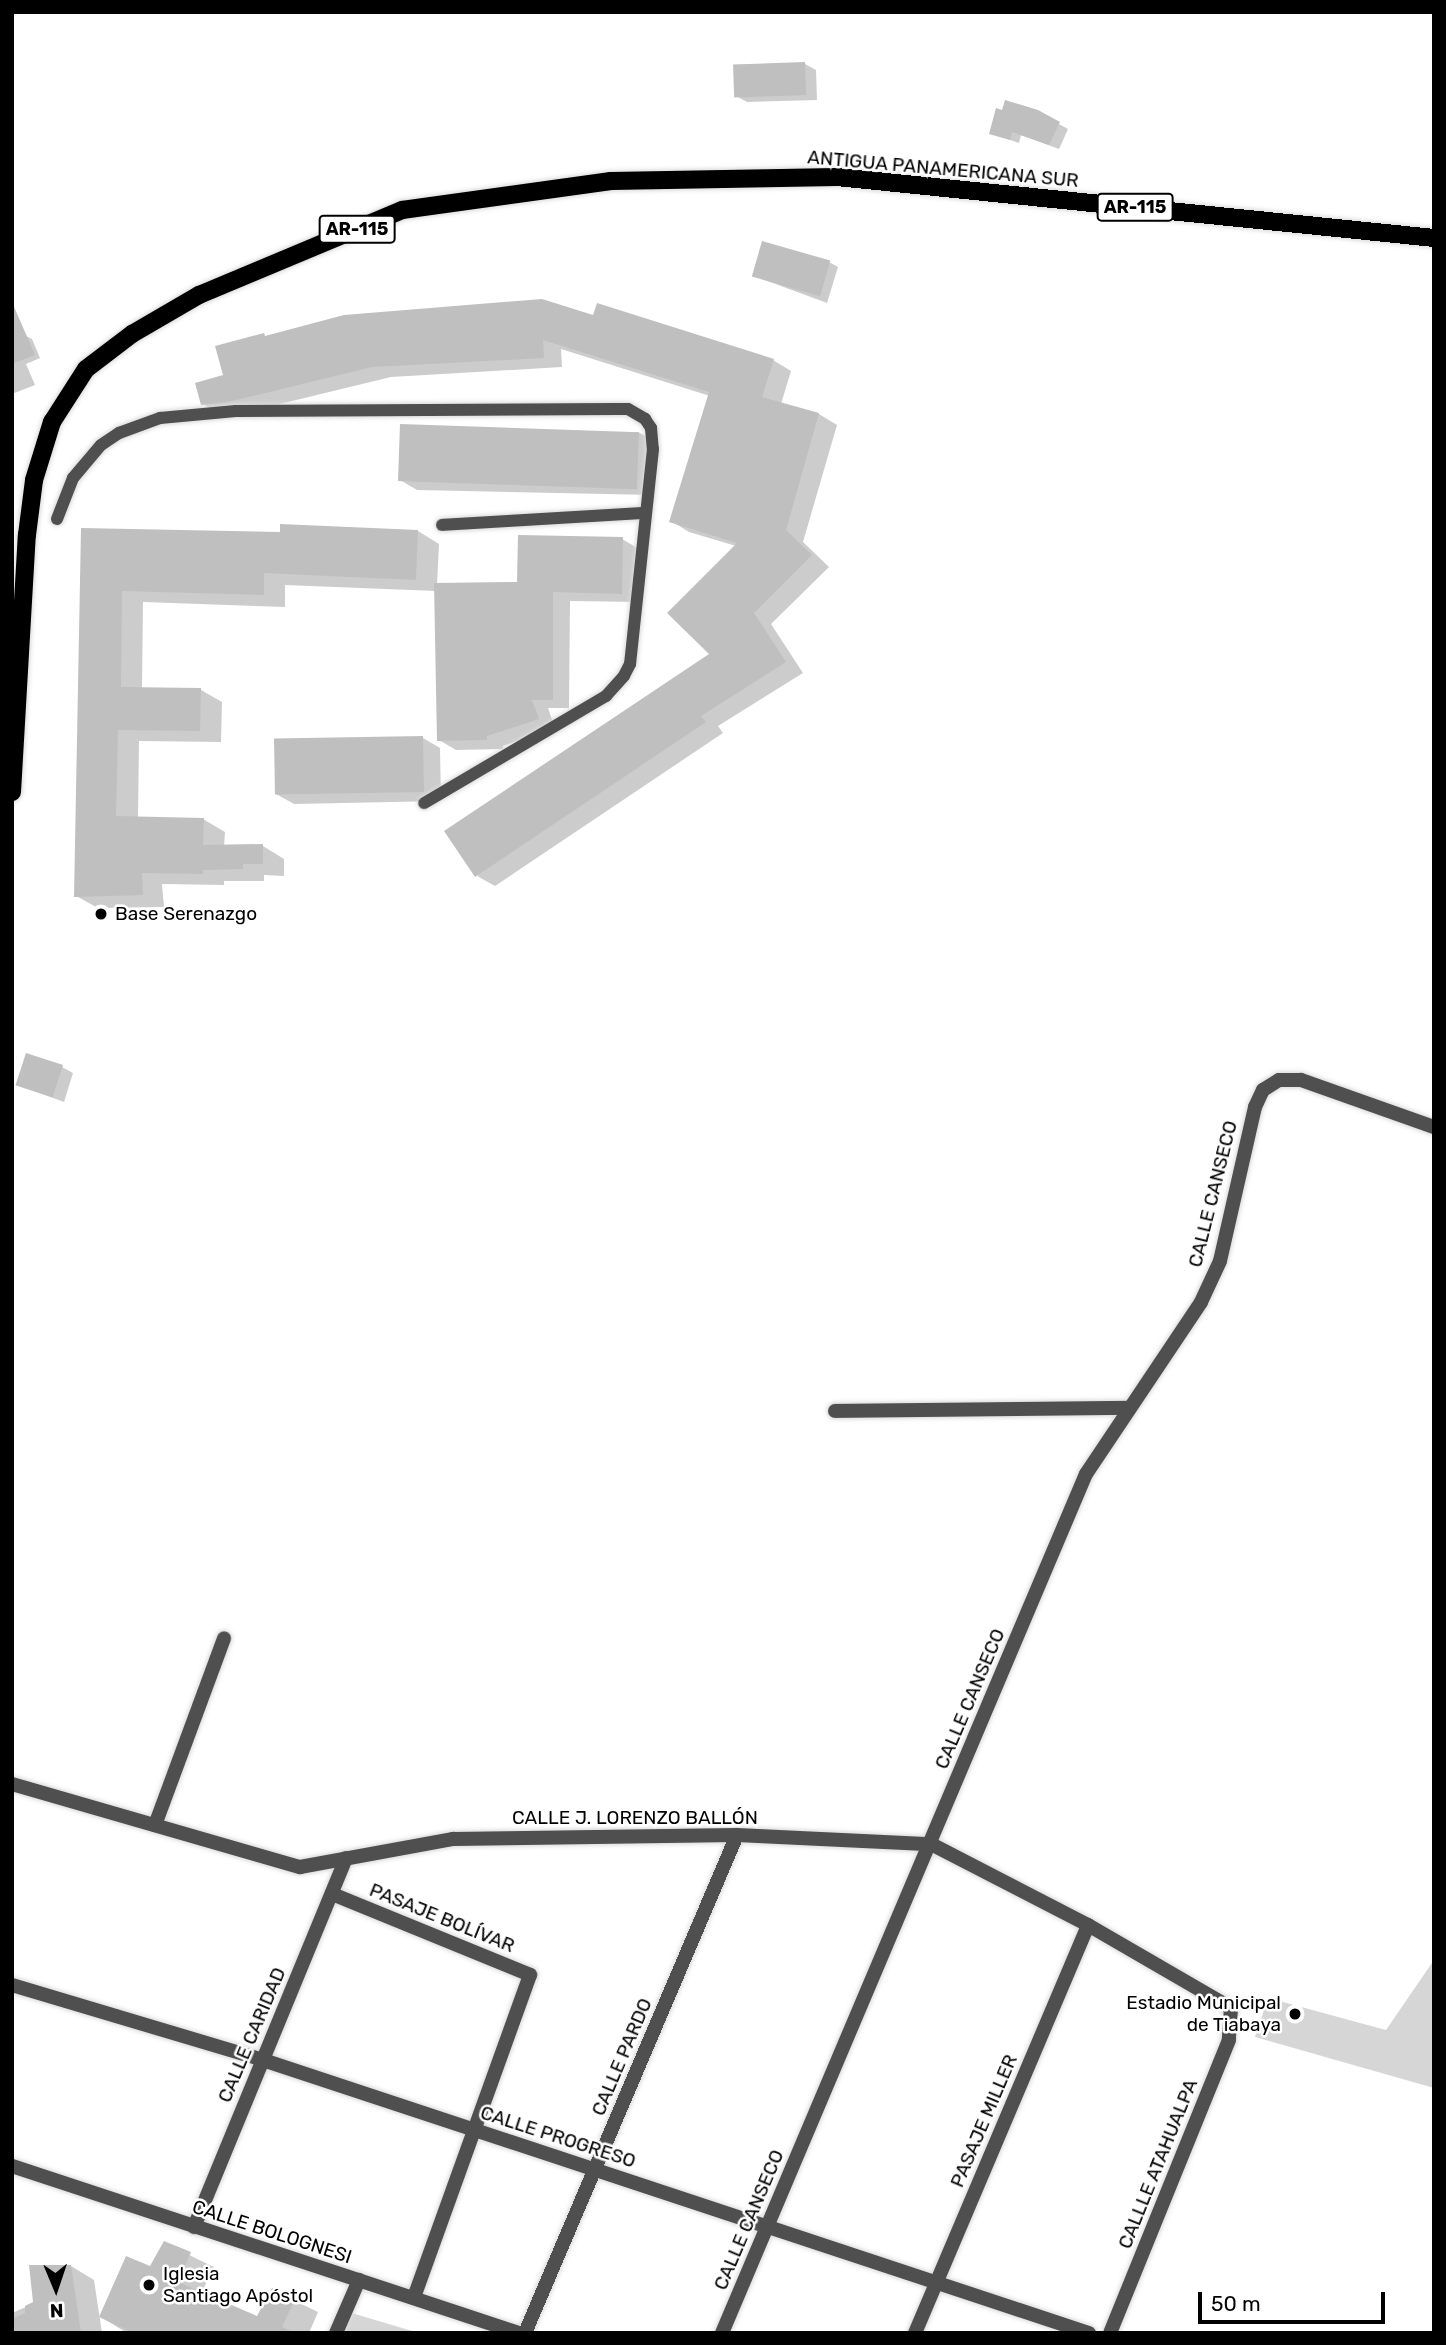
<!DOCTYPE html>
<html>
<head>
<meta charset="utf-8">
<style>
	body { margin:0 }
	#map { position:relative; width:1446px; height:2345px; overflow:hidden; background:#fff; font-family:Rubik,sans-serif }
	div>[style] { position:absolute }
	.green>* { inset:0; background:#d6d6d6 }
	.shadow>* { inset:0; background:#0003 }
	.building>* { inset:0; background:#bfbfbf; transform-origin:0 0 }
	.roads { filter:drop-shadow(0 0 2px #dbdbdb) drop-shadow(0 0 2px #dbdbdb) }
	.lane>* { height:12px; margin:-6px; padding:0 6px; transform-origin:6px; border-radius:6px; background:#4f4f4f }
	.street>* { height:14px; margin:-7px; padding:0 7px; transform-origin:7px; border-radius:7px; background:#4f4f4f }
	.primary>* { height:18px; margin:-9px; padding:0 9px; transform-origin:9px; border-radius:9px; background:#000 }
	.dots>* { width:19px; height:19px; translate:-50% -50%; box-sizing:border-box; border:4px solid #fff; border-radius:50% }
	span { translate:-50% -50%; white-space:nowrap; text-align:center; line-height:1.15; -webkit-text-stroke:5px #fff; paint-order:stroke }
	.shield-label span { padding:2px 5px; background:#fff; border:2px solid; border-radius:5px; -webkit-text-stroke-width:0 }
	.shield-label { font-size:18px; color:#000; font-weight:700 }
	.street-label { font-size:19px; color:#000 }
	.poi-label { font-size:19px; color:#000 }
	.left { translate:0 -50%; text-align:left }
	.right { translate:-100% -50%; text-align:right }
	.frame { position:absolute; inset:0; border:14px solid #000; pointer-events:none }
	.north { position:absolute; left:21px; top:2254px; width:70px; height:70px; -webkit-text-stroke:5px #fff; paint-order:stroke; rotate:178deg; font-size:19px; font-weight:700; line-height:28px; text-align:center; color:#000 }
	.north::after { content:''; display:block; margin:auto; width:24px; height:32px; background:#000; clip-path:polygon(50% 0,100% 100%,50% 72%,0 100%) }
	.scale { position:absolute; left:1198px; top:2292px; width:187px; height:32px; box-sizing:border-box; border:4px solid #000; border-top:0; padding-left:9px; font-size:21px; line-height:24px; white-space:nowrap; color:#000; -webkit-text-stroke:5px #fff; paint-order:stroke }
</style>
</head>
<body>
<div id="map">
	<div class="green">
		<div style="clip-path:polygon(1434px 1960px,1434px 2088px,1255px 2037px,1268px 1998px,1386px 2030px)"></div>
		<div style="clip-path:polygon(345px 2311px,419px 2333px,337px 2333px)"></div>
	</div>
	<div class="shadow">
		<div style="clip-path:polygon(805px 64px,816px 70px,817px 100px,747px 102px,736px 96px)"></div>
		<div style="clip-path:polygon(1037px 112px,1068px 129px,1059px 149px,1021px 135px,1019px 143px,991px 133px)"></div>
		<div style="clip-path:polygon(829px 262px,838px 267px,827px 303px,754px 276px)"></div>
		<div style="clip-path:polygon(344px 317px,594px 317px,773px 360px,791px 371px,781px 404px,819px 414px,837px 425px,803px 542px,829px 567px,771px 624px,803px 673px,718px 726px,723px 733px,495px 886px,477px 876px,712px 655px,736px 546px,689px 532px,671px 521px,710px 396px,561px 349px,562px 367px,391px 377px,243px 413px,221px 415px,203px 404px,225px 376px,217px 348px)"></div>
		<div style="clip-path:polygon(12px 336px,26px 336px,32px 339px,40px 358px,26px 364px,35px 385px,12px 394px)"></div>
		<div style="clip-path:polygon(638px 432px,656px 442px,654px 495px,417px 490px,400px 480px)"></div>
		<div style="clip-path:polygon(83px 530px,281px 534px,418px 531px,439px 544px,437px 585px,519px 583px,622px 539px,639px 549px,638px 602px,570px 601px,569px 708px,548px 708px,555px 728px,503px 746px,503px 749px,456px 750px,439px 740px,436px 591px,285px 585px,285px 607px,143px 602px,142px 689px,201px 690px,222px 702px,221px 742px,139px 741px,138px 818px,203px 819px,225px 832px,224px 847px,263px 846px,284px 859px,284px 876px,264px 875px,264px 881px,224px 881px,224px 885px,162px 884px,164px 907px,98px 908px,76px 896px)"></div>
		<div style="clip-path:polygon(423px 738px,440px 748px,441px 801px,294px 804px,276px 794px)"></div>
		<div style="clip-path:polygon(62px 1067px,73px 1073px,64px 1102px,18px 1085px)"></div>
		<div style="clip-path:polygon(164px 2243px,214px 2267px,201px 2294px,258px 2319px,273px 2290px,318px 2312px,309px 2333px,127px 2333px,101px 2317px,150px 2268px)"></div>
		<div style="clip-path:polygon(71px 2266px,94px 2280px,102px 2333px,12px 2333px,12px 2313px,35px 2303px)"></div>
	</div>
	<div class="building">
		<div style="left:805px;top:62px;width:33px;height:72px;rotate:88deg"></div>
		<div style="clip-path:polygon(1005px 100px,1038px 110px,1060px 122px,1049px 145px,1012px 132px,1010px 140px,989px 134px,996px 108px,1002px 110px)"></div>
		<div style="left:762px;top:241px;width:71px;height:37px;rotate:16deg"></div>
		<div style="clip-path:polygon(542px 299px,593px 315px,597px 303px,774px 359px,762px 397px,819px 413px,786px 530px,812px 555px,754px 613px,786px 662px,701px 716px,706px 722px,475px 877px,444px 831px,709px 654px,667px 613px,737px 543px,669px 522px,709px 392px,543px 340px,544px 358px,372px 367px,224px 403px,201px 405px,195px 383px,223px 375px,215px 346px,264px 333px,265px 336px,344px 315px)"></div>
		<div style="clip-path:polygon(12px 302px,35px 355px,12px 364px)"></div>
		<div style="left:400px;top:424px;width:239px;height:57px;rotate:2deg"></div>
		<div style="clip-path:polygon(280px 524px,418px 530px,416px 580px,264px 573px,264px 595px,122px 591px,121px 687px,201px 688px,200px 731px,118px 730px,116px 816px,204px 818px,203px 845px,263px 844px,263px 864px,243px 864px,243px 869px,203px 870px,203px 874px,142px 873px,143px 895px,74px 897px,81px 528px,280px 532px)"></div>
		<div style="clip-path:polygon(518px 535px,623px 537px,622px 594px,553px 592px,553px 700px,532px 700px,539px 719px,487px 736px,487px 740px,437px 741px,434px 583px,517px 582px)"></div>
		<div style="left:423px;top:736px;width:56px;height:149px;rotate:89deg"></div>
		<div style="left:26px;top:1053px;width:39px;height:34px;rotate:18deg"></div>
		<div style="clip-path:polygon(164px 2241px,191px 2252px,178px 2282px,257px 2316px,272px 2288px,296px 2297px,282px 2327px,295px 2333px,133px 2333px,99px 2317px,126px 2256px,150px 2266px)"></div>
		<div style="clip-path:polygon(29px 2265px,71px 2265px,81px 2333px,12px 2333px,12px 2319px,25px 2313px,25px 2306px,33px 2302px)"></div>
	</div>
	<div class="roads">
		<div class="lane">
			<div style="left:57px;top:519px;width:44px;rotate:-68.7deg"></div>
			<div style="left:73px;top:478px;width:43px;rotate:-49.7deg"></div>
			<div style="left:101px;top:445px;width:22px;rotate:-34deg"></div>
			<div style="left:119px;top:433px;width:44px;rotate:-20.1deg"></div>
			<div style="left:160px;top:418px;width:76px;rotate:-5.3deg"></div>
			<div style="left:236px;top:411px;width:382px;rotate:-0.3deg"></div>
			<div style="left:618px;top:409px;width:10px"></div>
			<div style="left:628px;top:409px;width:20px;rotate:30deg"></div>
			<div style="left:645px;top:419px;width:11px;rotate:56deg"></div>
			<div style="left:651px;top:428px;width:21px;rotate:85deg"></div>
			<div style="left:653px;top:449px;width:216px;rotate:96.1deg"></div>
			<div style="left:630px;top:664px;width:13px;rotate:117deg"></div>
			<div style="left:624px;top:676px;width:27px;rotate:132deg"></div>
			<div style="left:606px;top:696px;width:211px;rotate:149.5deg"></div>
			<div style="left:442px;top:525px;width:203px;rotate:-3.4deg"></div>
		</div>
		<div class="street">
			<div style="left:835px;top:1411px;width:292px;rotate:-0.6deg"></div>
			<div style="left:12px;top:1784px;width:300px;rotate:16.1deg"></div>
			<div style="left:300px;top:1867px;width:156px;rotate:-10.4deg"></div>
			<div style="left:453px;top:1839px;width:284px;rotate:-0.8deg"></div>
			<div style="left:737px;top:1835px;width:194px;rotate:2.7deg"></div>
			<div style="left:931px;top:1844px;width:177px;rotate:27.3deg"></div>
			<div style="left:1088px;top:1925px;width:165px;rotate:30.1deg"></div>
			<div style="left:1231px;top:2008px;width:32px;rotate:94deg"></div>
			<div style="left:1229px;top:2040px;width:316px;rotate:112.1deg"></div>
			<div style="left:155px;top:1825px;width:199px;rotate:-69.7deg"></div>
			<div style="left:332px;top:1894px;width:214px;rotate:22.2deg"></div>
			<div style="left:530px;top:1975px;width:343px;rotate:109.8deg"></div>
			<div style="left:12px;top:1985px;width:262px;rotate:16.6deg"></div>
			<div style="left:263px;top:2060px;width:870px;rotate:18.29deg"></div>
			<div style="left:12px;top:2166px;width:534px;rotate:18.23deg"></div>
			<div style="left:194px;top:2227px;width:399px;rotate:-67.6deg"></div>
			<div style="left:336px;top:2333px;width:58px;rotate:-66.5deg"></div>
			<div style="left:525px;top:2333px;width:541px;rotate:-66.94deg"></div>
			<div style="left:722px;top:2333px;width:933px;rotate:-67.04deg"></div>
			<div style="left:1086px;top:1474px;width:207px;rotate:-56.2deg"></div>
			<div style="left:1201px;top:1302px;width:45px;rotate:-65.1deg"></div>
			<div style="left:1220px;top:1261px;width:158px;rotate:-77.2deg"></div>
			<div style="left:1255px;top:1107px;width:19px;rotate:-65deg"></div>
			<div style="left:1263px;top:1090px;width:19px;rotate:-32deg"></div>
			<div style="left:1279px;top:1080px;width:22px"></div>
			<div style="left:1301px;top:1080px;width:141px;rotate:19.5deg"></div>
			<div style="left:915px;top:2333px;width:443px;rotate:-67deg"></div>
		</div>
		<div class="primary">
			<div style="left:12px;top:792px;width:257px;rotate:-86.7deg"></div>
			<div style="left:27px;top:535px;width:55px;rotate:-82.7deg"></div>
			<div style="left:34px;top:480px;width:61px;rotate:-72.8deg"></div>
			<div style="left:52px;top:422px;width:63px;rotate:-57.3deg"></div>
			<div style="left:86px;top:369px;width:58px;rotate:-37.3deg"></div>
			<div style="left:132px;top:334px;width:78px;rotate:-30.2deg"></div>
			<div style="left:199px;top:295px;width:220px;rotate:-22.7deg"></div>
			<div style="left:402px;top:210px;width:211px;rotate:-7.9deg"></div>
			<div style="left:611px;top:181px;width:226px;rotate:-1deg"></div>
			<div style="left:837px;top:177px;width:600px;rotate:5.83deg"></div>
		</div>
	</div>
	<div class="dots">
		<div style="left:101px;top:914px;background:#000"></div>
		<div style="left:1295px;top:2014px;background:#000"></div>
		<div style="left:149px;top:2285px;background:#000"></div>
	</div>
	<div class="shield-label">
		<span style="left:1135px;top:207px">AR-115</span>
		<span style="left:357px;top:229px">AR-115</span>
	</div>
	<div class="street-label">
		<span style="left:943px;top:169px;rotate:5deg">ANTIGUA PANAMERICANA SUR</span>
		<span style="left:1213px;top:1194px;rotate:-76deg">CALLE CANSECO</span>
		<span style="left:970px;top:1699px;rotate:-67deg">CALLE CANSECO</span>
		<span style="left:635px;top:1818px">CALLE J. LORENZO BALLÓN</span>
		<span style="left:442px;top:1918px;rotate:22deg">PASAJE BOLÍVAR</span>
		<span style="left:252px;top:2035px;rotate:-67deg">CALLE CARIDAD</span>
		<span style="left:622px;top:2057px;rotate:-67deg">CALLE PARDO</span>
		<span style="left:984px;top:2121px;rotate:-67deg">PASAJE MILLER</span>
		<span style="left:558px;top:2137px;rotate:18deg">CALLE PROGRESO</span>
		<span style="left:1158px;top:2164px;rotate:-68deg">CALLLE ATAHUALPA</span>
		<span style="left:749px;top:2220px;rotate:-67deg">CALLE CANSECO</span>
		<span style="left:272px;top:2232px;rotate:18deg">CALLE BOLOGNESI</span>
	</div>
	<div class="poi-label">
		<span class="left" style="left:115px;top:914px">Base Serenazgo</span>
		<span class="right" style="left:1281px;top:2014px">Estadio Municipal<br>de Tiabaya</span>
		<span class="left" style="left:163px;top:2285px">Iglesia<br>Santiago Apóstol</span>
	</div>
	<div class="frame"></div>
	<div class="north">N</div>
	<div class="scale">50 m</div>
</div>
</body>
</html>
